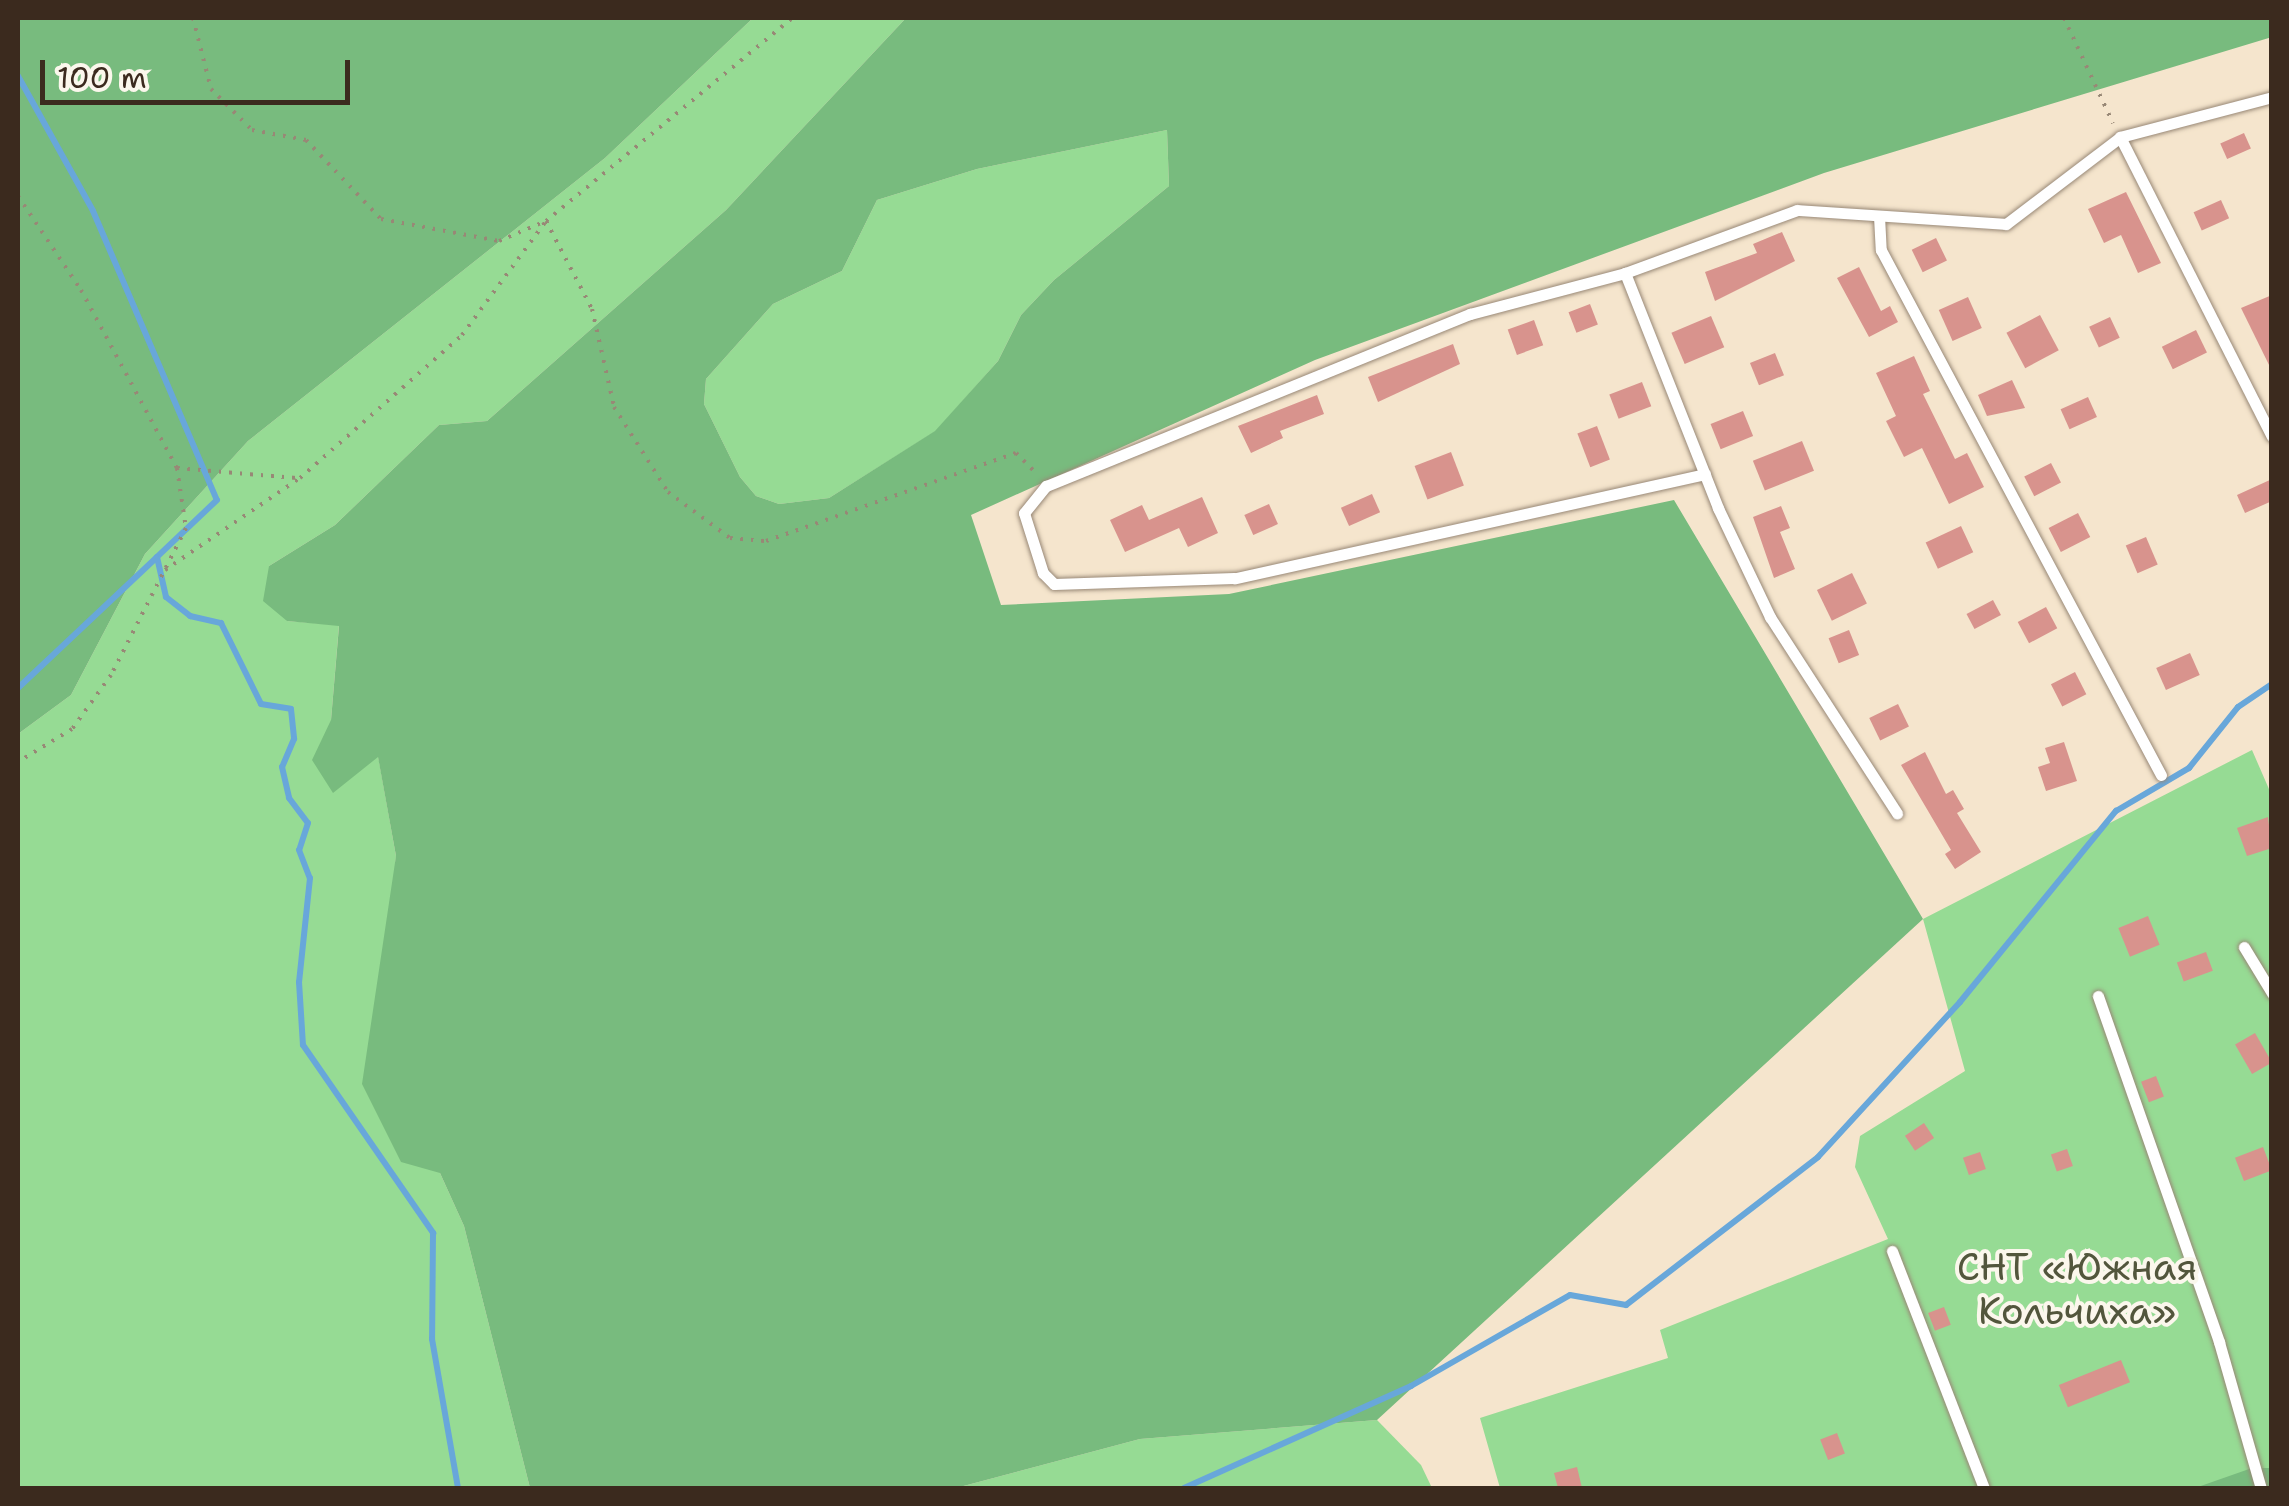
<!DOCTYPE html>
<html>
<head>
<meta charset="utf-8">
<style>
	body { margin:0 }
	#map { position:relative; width:2289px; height:1506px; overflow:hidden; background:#f5e5cd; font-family:"Shantell Sans",sans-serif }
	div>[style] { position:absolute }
	.green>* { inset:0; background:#96db94 }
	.forest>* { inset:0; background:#78bb7e }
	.stream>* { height:6px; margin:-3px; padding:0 3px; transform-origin:3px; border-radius:3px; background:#68a7da }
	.building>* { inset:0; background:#d8938d; transform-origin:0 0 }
	.path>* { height:4px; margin-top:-2px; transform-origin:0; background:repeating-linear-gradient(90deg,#988876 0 2.5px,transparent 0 10.5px) }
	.roads { filter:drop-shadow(0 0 2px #988876) drop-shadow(0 0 2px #988876) }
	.lane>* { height:11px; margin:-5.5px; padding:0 5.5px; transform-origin:5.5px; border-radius:5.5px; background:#fff }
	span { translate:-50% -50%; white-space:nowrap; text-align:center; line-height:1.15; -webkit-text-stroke:8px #fbf7ec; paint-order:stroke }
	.park-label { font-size:38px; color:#52563c }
	.frame { position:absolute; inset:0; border:20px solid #3b2a1e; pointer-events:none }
	.scale { position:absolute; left:40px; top:60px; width:310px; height:45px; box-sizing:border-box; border:5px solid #3b2a1e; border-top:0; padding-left:12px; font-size:30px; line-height:35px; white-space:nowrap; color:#3b2a1e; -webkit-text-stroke:8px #fbf7ec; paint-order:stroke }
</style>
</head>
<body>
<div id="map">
	<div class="green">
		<div style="clip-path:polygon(753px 18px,906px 18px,726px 210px,487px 421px,439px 425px,335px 525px,269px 566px,287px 621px,339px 625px,331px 720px,378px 756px,396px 856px,391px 920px,440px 1173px,464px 1226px,530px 1488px,18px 1488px,18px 734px,71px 695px,145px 554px,248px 441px,605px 158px)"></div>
		<div style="clip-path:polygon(1167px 130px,1169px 186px,1054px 280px,1021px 315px,998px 361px,936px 431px,829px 498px,779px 504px,756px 496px,740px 477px,704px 404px,706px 379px,773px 304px,842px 271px,877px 200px,977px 169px)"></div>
		<div style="clip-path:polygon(2252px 750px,2272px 796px,2271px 1468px,2195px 1488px,1500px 1488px,1480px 1418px,1668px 1358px,1660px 1330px,1888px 1239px,1855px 1167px,1860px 1136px,1965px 1071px,1923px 919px)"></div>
		<div style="clip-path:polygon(1377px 1420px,1421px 1465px,1432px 1488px,956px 1488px,1140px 1439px)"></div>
	</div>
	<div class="forest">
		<div style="clip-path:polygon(18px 18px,753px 18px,605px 158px,248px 441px,145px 554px,71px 695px,18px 734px)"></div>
		<div style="clip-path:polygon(evenodd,906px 18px,2271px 18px,2272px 37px,1824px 173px,1315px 360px,971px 515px,1001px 605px,1229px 594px,1674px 500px,1923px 919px,1377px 1420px,1140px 1439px,956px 1488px,530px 1488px,464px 1226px,440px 1173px,401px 1162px,362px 1084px,396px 856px,378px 757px,333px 793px,312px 760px,331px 720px,339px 626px,287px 621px,263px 601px,269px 566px,335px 525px,439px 425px,487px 421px,726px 210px,906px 18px,1167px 130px,1169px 186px,1054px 280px,1021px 315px,998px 361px,935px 431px,829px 498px,779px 504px,756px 496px,740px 477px,704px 404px,706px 379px,773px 304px,842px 271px,877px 200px,977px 169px,1167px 130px)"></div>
		<div style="clip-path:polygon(2252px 1468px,2271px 1468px,2271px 1488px,2195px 1488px)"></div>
	</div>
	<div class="stream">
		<div style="left:18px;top:76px;width:154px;rotate:60.9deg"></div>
		<div style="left:93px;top:211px;width:314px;rotate:66.8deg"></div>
		<div style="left:217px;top:500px;width:83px;rotate:136.5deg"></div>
		<div style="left:157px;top:557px;width:41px;rotate:77.3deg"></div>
		<div style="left:166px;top:597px;width:31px;rotate:38deg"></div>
		<div style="left:190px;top:616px;width:32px;rotate:13deg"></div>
		<div style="left:221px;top:623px;width:90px;rotate:63.7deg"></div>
		<div style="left:261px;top:704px;width:30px;rotate:9deg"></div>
		<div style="left:291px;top:709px;width:30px;rotate:84deg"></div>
		<div style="left:294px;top:739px;width:30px;rotate:113deg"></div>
		<div style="left:282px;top:767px;width:32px;rotate:77deg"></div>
		<div style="left:289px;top:798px;width:31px;rotate:53deg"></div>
		<div style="left:308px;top:823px;width:28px;rotate:108deg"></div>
		<div style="left:299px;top:850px;width:30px;rotate:69deg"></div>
		<div style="left:310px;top:878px;width:105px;rotate:96deg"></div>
		<div style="left:299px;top:982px;width:63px;rotate:86.4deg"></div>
		<div style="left:303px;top:1045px;width:229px;rotate:55.3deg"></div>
		<div style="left:433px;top:1233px;width:106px;rotate:90.5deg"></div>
		<div style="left:432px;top:1339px;width:151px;rotate:80.1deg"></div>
		<div style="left:18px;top:688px;width:190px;rotate:-43.3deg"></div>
		<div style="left:1184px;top:1488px;width:249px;rotate:-24.2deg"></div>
		<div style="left:1411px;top:1386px;width:183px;rotate:-29.8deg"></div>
		<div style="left:1570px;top:1295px;width:57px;rotate:10.1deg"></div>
		<div style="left:1626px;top:1305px;width:242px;rotate:-37.6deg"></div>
		<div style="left:1818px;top:1157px;width:210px;rotate:-47.5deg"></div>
		<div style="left:1960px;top:1002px;width:247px;rotate:-50.8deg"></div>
		<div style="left:2116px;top:811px;width:85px;rotate:-30.5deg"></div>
		<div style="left:2189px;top:768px;width:78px;rotate:-51.2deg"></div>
		<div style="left:2238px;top:707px;width:41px;rotate:-34.1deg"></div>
	</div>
	<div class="building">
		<div style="left:2244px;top:133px;width:17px;height:26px;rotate:66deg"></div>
		<div style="clip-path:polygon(2126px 192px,2161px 263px,2138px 273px,2121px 235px,2104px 243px,2088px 209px)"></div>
		<div style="left:2221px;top:200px;width:20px;height:30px;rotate:66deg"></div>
		<div style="clip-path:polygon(1782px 232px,1795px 261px,1715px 301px,1705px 272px,1757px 253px,1753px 244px)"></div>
		<div style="left:1936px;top:238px;width:25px;height:27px;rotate:64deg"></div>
		<div style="clip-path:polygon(1859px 267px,1881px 311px,1890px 306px,1898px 322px,1869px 337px,1837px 278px)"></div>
		<div style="clip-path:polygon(2272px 295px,2272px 371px,2241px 308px)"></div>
		<div style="left:1968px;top:297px;width:34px;height:32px;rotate:66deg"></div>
		<div style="left:1590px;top:304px;width:22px;height:23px;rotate:69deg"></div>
		<div style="left:2040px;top:315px;width:40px;height:38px;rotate:62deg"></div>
		<div style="left:1711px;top:316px;width:34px;height:43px;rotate:67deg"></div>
		<div style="left:2110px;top:317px;width:23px;height:23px;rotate:65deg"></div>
		<div style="left:1534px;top:320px;width:27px;height:28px;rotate:70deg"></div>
		<div style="left:2196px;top:330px;width:25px;height:38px;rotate:64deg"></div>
		<div style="clip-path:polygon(1453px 344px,1460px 364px,1378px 402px,1368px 377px)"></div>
		<div style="left:1775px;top:353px;width:24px;height:27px;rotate:68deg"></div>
		<div style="clip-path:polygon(1914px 356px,1930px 391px,1923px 394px,1955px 459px,1967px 453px,1984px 487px,1949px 504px,1922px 448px,1904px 457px,1886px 421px,1896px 416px,1876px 373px)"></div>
		<div style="clip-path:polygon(2012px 380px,2025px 408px,1987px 416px,1978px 395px)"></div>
		<div style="left:1642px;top:382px;width:26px;height:35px;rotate:69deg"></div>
		<div style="clip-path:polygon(1317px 395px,1324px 414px,1280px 431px,1283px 438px,1251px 453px,1238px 426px)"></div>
		<div style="left:2088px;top:397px;width:22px;height:30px;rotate:66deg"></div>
		<div style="left:1743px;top:411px;width:27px;height:35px;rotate:68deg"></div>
		<div style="left:1597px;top:426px;width:36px;height:21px;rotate:69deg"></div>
		<div style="left:1802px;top:441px;width:32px;height:53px;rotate:68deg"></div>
		<div style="left:1451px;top:452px;width:36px;height:39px;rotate:69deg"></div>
		<div style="left:2051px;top:463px;width:22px;height:30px;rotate:63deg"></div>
		<div style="clip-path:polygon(2272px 479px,2272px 501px,2245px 513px,2237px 495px)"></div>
		<div style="left:1372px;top:494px;width:20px;height:34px;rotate:66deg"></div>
		<div style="clip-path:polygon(1202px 497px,1218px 533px,1188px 547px,1179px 528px,1125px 552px,1110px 520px,1142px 505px,1149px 520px)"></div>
		<div style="left:1269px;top:504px;width:22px;height:27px;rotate:66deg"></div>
		<div style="clip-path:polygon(1781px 506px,1790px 528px,1780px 532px,1795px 569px,1774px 578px,1753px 517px)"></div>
		<div style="left:2078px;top:513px;width:27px;height:33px;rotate:63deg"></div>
		<div style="left:1961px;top:526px;width:29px;height:39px;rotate:65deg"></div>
		<div style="left:2146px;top:537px;width:30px;height:22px;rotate:67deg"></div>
		<div style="left:1852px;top:573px;width:34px;height:39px;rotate:64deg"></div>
		<div style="left:1993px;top:600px;width:17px;height:30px;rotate:62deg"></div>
		<div style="left:2046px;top:607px;width:24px;height:32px;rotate:62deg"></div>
		<div style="left:1849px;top:630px;width:27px;height:22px;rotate:68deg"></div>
		<div style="left:2190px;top:653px;width:24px;height:37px;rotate:66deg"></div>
		<div style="left:2075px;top:672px;width:25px;height:27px;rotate:63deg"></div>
		<div style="left:1898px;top:704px;width:25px;height:32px;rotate:64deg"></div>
		<div style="clip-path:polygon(2064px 742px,2077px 781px,2046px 791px,2038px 767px,2050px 763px,2045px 748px)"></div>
		<div style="clip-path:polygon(1925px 752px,1946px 794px,1953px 790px,1964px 809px,1957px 813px,1981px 852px,1955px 869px,1945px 854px,1951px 850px,1901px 765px)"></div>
		<div style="clip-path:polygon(2268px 817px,2272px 848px,2247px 856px,2237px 828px)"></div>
		<div style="left:2148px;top:916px;width:31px;height:32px;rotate:68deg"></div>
		<div style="left:2206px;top:952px;width:20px;height:31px;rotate:70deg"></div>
		<div style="left:2255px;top:1033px;width:34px;height:23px;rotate:60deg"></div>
		<div style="left:2156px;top:1076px;width:22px;height:16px;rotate:69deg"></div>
		<div style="left:1924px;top:1123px;width:18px;height:23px;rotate:56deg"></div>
		<div style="left:2263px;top:1147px;width:25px;height:30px;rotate:69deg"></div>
		<div style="left:2067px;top:1149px;width:18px;height:17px;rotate:71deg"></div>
		<div style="left:1980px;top:1152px;width:18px;height:18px;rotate:71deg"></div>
		<div style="left:1944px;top:1307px;width:19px;height:17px;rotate:69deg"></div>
		<div style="left:2121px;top:1360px;width:24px;height:67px;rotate:68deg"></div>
		<div style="left:1837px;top:1433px;width:22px;height:18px;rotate:69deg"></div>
		<div style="clip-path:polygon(1577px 1467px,1582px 1488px,1558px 1488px,1554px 1473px)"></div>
	</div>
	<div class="path">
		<div style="left:193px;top:18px;width:73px;rotate:75.8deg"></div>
		<div style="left:211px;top:89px;width:58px;rotate:45deg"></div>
		<div style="left:252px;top:130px;width:55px;rotate:10.5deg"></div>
		<div style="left:306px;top:140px;width:109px;rotate:46.5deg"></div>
		<div style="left:381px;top:219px;width:120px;rotate:10.6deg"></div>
		<div style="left:499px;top:241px;width:51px;rotate:-23.1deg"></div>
		<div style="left:546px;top:221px;width:99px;rotate:62.4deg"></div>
		<div style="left:592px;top:309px;width:100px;rotate:77.3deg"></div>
		<div style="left:614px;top:407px;width:101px;rotate:57.6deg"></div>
		<div style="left:668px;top:492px;width:77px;rotate:36.6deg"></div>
		<div style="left:730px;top:538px;width:36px;rotate:5deg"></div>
		<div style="left:766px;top:541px;width:265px;rotate:-19.4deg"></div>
		<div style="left:1016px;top:453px;width:30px;rotate:45deg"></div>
		<div style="left:2064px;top:18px;width:116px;rotate:65deg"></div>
		<div style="left:18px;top:196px;width:113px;rotate:56.2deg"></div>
		<div style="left:81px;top:290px;width:202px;rotate:61.7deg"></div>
		<div style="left:177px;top:468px;width:61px;rotate:81.5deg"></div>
		<div style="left:186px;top:528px;width:165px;rotate:117deg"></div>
		<div style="left:111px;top:675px;width:67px;rotate:125.8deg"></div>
		<div style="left:72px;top:729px;width:63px;rotate:148.6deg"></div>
		<div style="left:177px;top:468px;width:120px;rotate:4.8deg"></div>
		<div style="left:165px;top:570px;width:163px;rotate:-34.3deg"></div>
		<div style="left:300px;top:478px;width:216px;rotate:-41.4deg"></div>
		<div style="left:462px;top:335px;width:142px;rotate:-53.6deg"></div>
		<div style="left:546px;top:221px;width:319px;rotate:-39.5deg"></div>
	</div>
	<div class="roads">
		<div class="lane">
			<div style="left:2120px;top:137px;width:335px;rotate:63.1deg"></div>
			<div style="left:1879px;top:216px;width:34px;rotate:87deg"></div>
			<div style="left:1881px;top:250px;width:595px;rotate:61.93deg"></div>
			<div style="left:1625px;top:273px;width:253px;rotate:68.4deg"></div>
			<div style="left:1718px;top:508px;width:121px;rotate:64.5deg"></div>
			<div style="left:1770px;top:617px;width:234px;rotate:57.1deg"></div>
			<div style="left:1705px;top:474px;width:482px;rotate:167.5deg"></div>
			<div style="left:1234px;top:578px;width:180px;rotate:178.1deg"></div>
			<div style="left:1054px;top:584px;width:16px;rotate:-135deg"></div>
			<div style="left:1043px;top:573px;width:63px;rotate:-107.6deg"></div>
			<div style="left:1024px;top:513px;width:35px;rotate:-51deg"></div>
			<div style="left:1046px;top:486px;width:458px;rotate:-22.1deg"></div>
			<div style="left:1470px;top:314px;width:160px;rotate:-14.8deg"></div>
			<div style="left:1625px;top:273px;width:183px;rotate:-20.1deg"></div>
			<div style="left:1797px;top:210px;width:209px;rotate:3.8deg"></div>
			<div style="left:2006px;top:224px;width:143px;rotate:-37.3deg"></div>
			<div style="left:2120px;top:137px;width:157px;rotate:-14.7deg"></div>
			<div style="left:2244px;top:947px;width:54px;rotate:58.7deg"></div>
			<div style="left:2098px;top:996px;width:367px;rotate:70.7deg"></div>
			<div style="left:2219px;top:1342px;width:152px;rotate:74deg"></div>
			<div style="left:1892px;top:1251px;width:254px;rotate:68.8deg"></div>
		</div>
	</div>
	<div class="park-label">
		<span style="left:2077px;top:1289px">СНТ «Южная<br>Кольчиха»</span>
	</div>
	<div class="frame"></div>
	<div class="scale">100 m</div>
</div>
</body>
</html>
